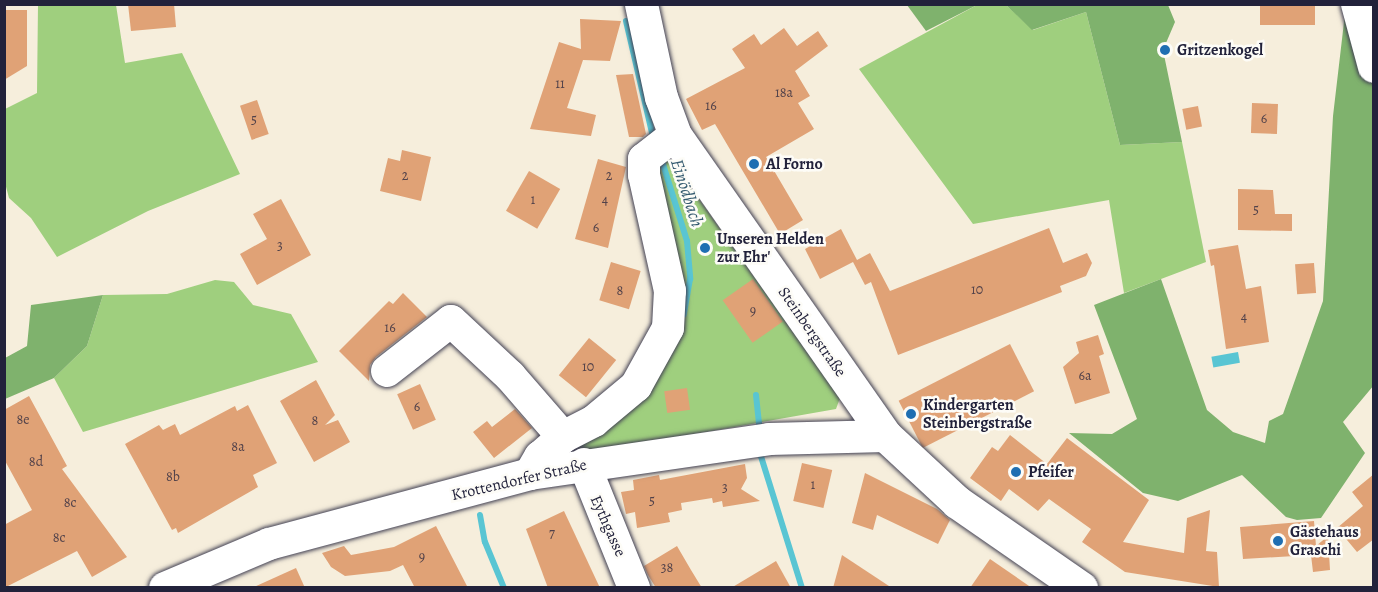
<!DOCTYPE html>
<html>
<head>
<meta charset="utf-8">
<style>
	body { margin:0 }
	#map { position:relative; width:1378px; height:592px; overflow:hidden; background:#f6eedc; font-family:Alegreya,serif }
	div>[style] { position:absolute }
	.green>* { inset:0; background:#9fcf7e }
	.forest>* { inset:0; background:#7fb26d }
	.water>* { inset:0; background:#59c5d3; transform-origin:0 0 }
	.stream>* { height:6px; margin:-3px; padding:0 3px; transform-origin:3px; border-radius:3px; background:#59c5d3 }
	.building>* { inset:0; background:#e0a276; transform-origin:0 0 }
	.roads { filter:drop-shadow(0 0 2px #424153) drop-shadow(0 0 2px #424153) }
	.minor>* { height:32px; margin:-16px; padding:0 16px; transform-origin:16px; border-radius:16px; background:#fff }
	.major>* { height:33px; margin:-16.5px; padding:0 16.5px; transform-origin:16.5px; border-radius:16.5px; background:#fff }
	.dots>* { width:16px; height:16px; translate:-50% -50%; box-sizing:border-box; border:3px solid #fdfcf7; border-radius:50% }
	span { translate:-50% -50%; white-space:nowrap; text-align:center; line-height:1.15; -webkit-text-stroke:5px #fdfcf7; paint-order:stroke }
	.number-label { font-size:14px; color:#52424a }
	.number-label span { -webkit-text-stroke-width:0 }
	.poi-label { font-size:16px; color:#22223b; font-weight:700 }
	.left { translate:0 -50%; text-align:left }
	.street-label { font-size:16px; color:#22223b }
	.water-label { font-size:18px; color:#355b70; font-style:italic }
	.frame { position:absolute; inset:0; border:6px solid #22223b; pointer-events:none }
</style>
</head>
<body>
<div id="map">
	<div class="green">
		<div style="clip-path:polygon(38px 4px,116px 5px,125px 63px,182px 53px,240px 174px,148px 211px,57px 257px,31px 218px,9px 198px,5px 183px,5px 109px,37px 93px)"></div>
		<div style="clip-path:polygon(977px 5px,1006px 5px,1033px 30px,1086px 12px,1120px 145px,1182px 142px,1206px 262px,1124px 293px,1109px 200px,973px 224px,859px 69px)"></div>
		<div style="clip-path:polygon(667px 154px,840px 398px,836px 409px,582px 454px,574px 440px,661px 362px,654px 167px)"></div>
		<div style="clip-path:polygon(215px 280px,234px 282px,253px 305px,291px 314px,318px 362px,83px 432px,54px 378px,87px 346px,103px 295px,167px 294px)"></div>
	</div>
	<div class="forest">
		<div style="clip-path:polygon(907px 5px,977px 5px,926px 31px)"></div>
		<div style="clip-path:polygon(1006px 5px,1168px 5px,1175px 22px,1163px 50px,1182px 142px,1120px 145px,1086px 12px,1032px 30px)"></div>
		<div style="clip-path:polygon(1346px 5px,1355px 13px,1373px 85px,1374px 385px,1343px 422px,1365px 453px,1321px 518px,1297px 520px,1286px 517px,1242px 475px,1178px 501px,1143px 493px,1069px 433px,1112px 434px,1137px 419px,1094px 305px,1161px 279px,1207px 410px,1233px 432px,1265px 443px,1269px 421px,1283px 414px,1323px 301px,1333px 116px)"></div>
		<div style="clip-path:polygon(103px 295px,87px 346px,54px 378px,5px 399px,5px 358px,27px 346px,31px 305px)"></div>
	</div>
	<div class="water">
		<div style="left:1238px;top:352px;width:11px;height:27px;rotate:80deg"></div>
	</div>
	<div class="stream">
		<div style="left:626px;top:21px;width:123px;rotate:76.9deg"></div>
		<div style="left:661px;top:158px;width:87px;rotate:72.6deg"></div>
		<div style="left:687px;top:241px;width:38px;rotate:85deg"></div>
		<div style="left:690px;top:279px;width:36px;rotate:100deg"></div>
		<div style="left:756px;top:395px;width:36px;rotate:84deg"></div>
		<div style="left:759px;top:450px;width:145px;rotate:72.7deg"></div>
		<div style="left:480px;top:515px;width:27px;rotate:80deg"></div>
		<div style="left:485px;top:542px;width:50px;rotate:67.6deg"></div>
	</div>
	<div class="building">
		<div style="clip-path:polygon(128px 4px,174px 4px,176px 27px,131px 31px)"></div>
		<div style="left:1260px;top:4px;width:55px;height:21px"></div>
		<div style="clip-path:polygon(4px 10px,27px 10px,27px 66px,4px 80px)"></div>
		<div style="clip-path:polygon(580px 19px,621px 21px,610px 61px,583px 60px,567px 108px,596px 115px,591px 136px,530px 129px,559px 42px,581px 49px)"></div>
		<div style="clip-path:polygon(784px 28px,797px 46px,818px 31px,828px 46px,795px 71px,810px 96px,798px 103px,814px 129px,766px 157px,803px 220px,780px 234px,715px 124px,702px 130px,686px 99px,745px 68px,732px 49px,754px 34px,761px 45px)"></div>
		<div style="clip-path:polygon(633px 74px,646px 134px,643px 137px,629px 137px,616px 75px)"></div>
		<div style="left:257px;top:100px;width:36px;height:18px;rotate:71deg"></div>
		<div style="left:1252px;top:103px;width:26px;height:30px;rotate:2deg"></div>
		<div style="left:1198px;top:106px;width:21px;height:16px;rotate:79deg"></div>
		<div style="clip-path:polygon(402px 150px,431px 157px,421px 201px,380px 191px,388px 158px,400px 161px)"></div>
		<div style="clip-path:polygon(598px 159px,626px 167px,608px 248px,575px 239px)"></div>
		<div style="left:529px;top:171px;width:36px;height:46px;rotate:30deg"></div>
		<div style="clip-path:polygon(1238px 189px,1273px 190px,1275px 214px,1292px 214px,1292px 231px,1238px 230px)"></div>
		<div style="clip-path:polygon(281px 199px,311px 255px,257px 285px,240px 254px,267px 239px,253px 214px)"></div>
		<div style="clip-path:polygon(1049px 228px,1063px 263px,1087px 253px,1092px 263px,1086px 276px,1060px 286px,1062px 292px,898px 355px,871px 282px,865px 285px,853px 262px,820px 279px,805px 249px,841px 229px,857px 260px,870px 253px,890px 291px)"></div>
		<div style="clip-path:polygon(1238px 245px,1246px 289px,1261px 286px,1269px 342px,1226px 349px,1214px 265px,1211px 266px,1208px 250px)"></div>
		<div style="left:611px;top:262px;width:31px;height:40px;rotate:17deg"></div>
		<div style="left:1314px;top:263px;width:30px;height:19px;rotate:86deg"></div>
		<div style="left:753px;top:279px;width:52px;height:37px;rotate:55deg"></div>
		<div style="clip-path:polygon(403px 293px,427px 317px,376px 357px,370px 365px,369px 381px,339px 351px,389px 301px,393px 304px)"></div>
		<div style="clip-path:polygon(1098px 335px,1104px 354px,1099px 356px,1110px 393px,1075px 404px,1063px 367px,1079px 353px,1076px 342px)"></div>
		<div style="left:589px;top:338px;width:35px;height:48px;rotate:39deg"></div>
		<div style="left:1010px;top:344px;width:53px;height:125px;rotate:63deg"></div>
		<div style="clip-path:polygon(316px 380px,335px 415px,325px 425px,338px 420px,350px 442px,314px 462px,280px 401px)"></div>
		<div style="left:420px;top:384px;width:39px;height:25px;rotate:66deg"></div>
		<div style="left:687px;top:388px;width:22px;height:23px;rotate:82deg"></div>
		<div style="clip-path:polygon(29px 396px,67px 466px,62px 469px,127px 557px,92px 577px,77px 551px,4px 588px,4px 525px,32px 510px,4px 459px,4px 410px)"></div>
		<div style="clip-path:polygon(248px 405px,277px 463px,253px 475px,258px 487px,178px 533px,176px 528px,172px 530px,125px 444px,159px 425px,163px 430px,175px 424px,180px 435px,235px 406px,237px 411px)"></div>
		<div style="clip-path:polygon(515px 409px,532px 428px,494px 458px,473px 432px,487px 421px,492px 427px)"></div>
		<div style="clip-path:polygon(1010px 435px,1047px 464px,1067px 438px,1149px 500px,1123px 542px,1184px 553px,1187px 518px,1210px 510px,1206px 551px,1217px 552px,1219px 587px,1125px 572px,1082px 542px,1091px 529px,1049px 499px,1038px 511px,1009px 489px,1001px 501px,970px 478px,992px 447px,998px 451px)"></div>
		<div style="left:802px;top:463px;width:31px;height:39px;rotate:13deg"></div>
		<div style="clip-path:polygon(745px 464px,747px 478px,741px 489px,760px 501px,723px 507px,722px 501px,713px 503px,712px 498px,681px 503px,682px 510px,668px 513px,670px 522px,637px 528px,635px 512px,626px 514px,621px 492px,634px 490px,633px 480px,659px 475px,660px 480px)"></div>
		<div style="clip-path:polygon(865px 473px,937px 509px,950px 520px,938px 544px,877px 515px,873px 530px,852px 523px)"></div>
		<div style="clip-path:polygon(1374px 474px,1374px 539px,1357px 552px,1337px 528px,1363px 506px,1352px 492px)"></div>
		<div style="clip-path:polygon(564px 511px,600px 588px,548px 588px,526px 529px)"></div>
		<div style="clip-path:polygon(1314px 521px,1316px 546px,1328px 536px,1330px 570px,1313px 572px,1311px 555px,1243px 559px,1240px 527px)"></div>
		<div style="clip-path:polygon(436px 526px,468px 588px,415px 588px,403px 565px,390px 571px,345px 576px,331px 567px,322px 553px,344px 546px,351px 555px,394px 547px)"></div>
		<div style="clip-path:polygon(677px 546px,691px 570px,702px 588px,656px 588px,648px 575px,644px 566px)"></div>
		<div style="clip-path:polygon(842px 555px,892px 588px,833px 588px)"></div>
		<div style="clip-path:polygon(990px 559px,1032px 588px,970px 588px)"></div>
		<div style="clip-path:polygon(776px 561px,791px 588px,731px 588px)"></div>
		<div style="clip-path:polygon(296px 568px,305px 588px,252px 588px)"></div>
	</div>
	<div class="roads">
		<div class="minor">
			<div style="left:1357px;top:4px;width:65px;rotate:74.9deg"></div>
			<div style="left:387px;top:371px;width:81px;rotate:-38deg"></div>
			<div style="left:451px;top:321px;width:81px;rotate:43deg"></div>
			<div style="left:510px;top:376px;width:81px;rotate:49deg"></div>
			<div style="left:584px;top:464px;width:134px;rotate:68deg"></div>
			<div style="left:530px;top:474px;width:20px;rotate:-60deg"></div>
			<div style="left:540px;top:457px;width:30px;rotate:-41deg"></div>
			<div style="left:563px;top:437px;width:35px;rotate:-27deg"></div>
			<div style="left:594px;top:421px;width:55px;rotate:-39.8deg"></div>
			<div style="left:636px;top:386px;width:66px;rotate:-61.1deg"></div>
			<div style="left:668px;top:328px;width:37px;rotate:-87deg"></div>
			<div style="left:670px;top:291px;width:119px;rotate:-102.6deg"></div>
			<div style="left:644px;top:175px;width:16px;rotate:-90deg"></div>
			<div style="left:644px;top:159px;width:39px;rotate:-38deg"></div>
			<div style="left:165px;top:588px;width:113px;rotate:-22.9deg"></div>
			<div style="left:269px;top:544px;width:270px;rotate:-15deg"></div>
			<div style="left:530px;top:474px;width:242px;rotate:-8.3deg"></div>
			<div style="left:769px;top:439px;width:117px;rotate:-1.5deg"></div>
		</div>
		<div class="major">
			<div style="left:641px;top:4px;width:95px;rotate:77.9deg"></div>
			<div style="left:661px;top:97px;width:40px;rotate:69.8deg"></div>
			<div style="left:675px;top:135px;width:368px;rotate:55deg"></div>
			<div style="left:886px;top:436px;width:97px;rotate:42.9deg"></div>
			<div style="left:957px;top:502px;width:151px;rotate:34.7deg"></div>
		</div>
	</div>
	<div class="dots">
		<div style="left:1165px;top:50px;background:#1f6fb2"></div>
		<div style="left:754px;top:164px;background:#1f6fb2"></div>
		<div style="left:705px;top:248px;background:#1f6fb2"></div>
		<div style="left:911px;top:414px;background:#1f6fb2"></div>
		<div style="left:1016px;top:472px;background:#1f6fb2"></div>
		<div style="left:1278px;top:541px;background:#1f6fb2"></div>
	</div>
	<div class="number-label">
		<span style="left:560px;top:84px">11</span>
		<span style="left:784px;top:93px">18a</span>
		<span style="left:711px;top:106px">16</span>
		<span style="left:1264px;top:119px">6</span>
		<span style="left:254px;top:120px">5</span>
		<span style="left:405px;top:176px">2</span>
		<span style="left:609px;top:176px">2</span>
		<span style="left:533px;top:200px">1</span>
		<span style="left:605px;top:200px">4</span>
		<span style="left:1256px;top:210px">5</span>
		<span style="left:596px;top:228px">6</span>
		<span style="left:280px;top:246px">3</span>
		<span style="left:977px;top:290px">10</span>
		<span style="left:620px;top:291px">8</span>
		<span style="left:753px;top:311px">9</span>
		<span style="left:1244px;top:317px">4</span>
		<span style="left:390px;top:328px">16</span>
		<span style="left:588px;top:367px">10</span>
		<span style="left:1085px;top:376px">6a</span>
		<span style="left:417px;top:407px">6</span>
		<span style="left:23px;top:420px">8e</span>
		<span style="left:315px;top:421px">8</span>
		<span style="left:238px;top:447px">8a</span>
		<span style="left:36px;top:462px">8d</span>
		<span style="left:173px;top:477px">8b</span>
		<span style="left:813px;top:485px">1</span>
		<span style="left:725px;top:488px">3</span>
		<span style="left:652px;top:501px">5</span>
		<span style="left:70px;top:503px">8c</span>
		<span style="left:552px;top:534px">7</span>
		<span style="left:59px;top:538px">8c</span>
		<span style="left:422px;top:557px">9</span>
		<span style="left:667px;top:568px">38</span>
	</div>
	<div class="poi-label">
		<span class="left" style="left:1177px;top:50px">Gritzenkogel</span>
		<span class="left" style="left:766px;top:164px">Al Forno</span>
		<span class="left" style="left:717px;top:248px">Unseren Helden<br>zur Ehr'</span>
		<span class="left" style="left:923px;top:414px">Kindergarten<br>Steinbergstraße</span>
		<span class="left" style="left:1028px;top:472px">Pfeifer</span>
		<span class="left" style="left:1290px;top:541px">Gästehaus<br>Graschi</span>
	</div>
	<div class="street-label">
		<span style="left:812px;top:332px;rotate:55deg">Steinbergstraße</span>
		<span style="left:519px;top:480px;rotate:-13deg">Krottendorfer Straße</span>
		<span style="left:608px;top:526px;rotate:66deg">Eythgasse</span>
	</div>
	<div class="water-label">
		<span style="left:687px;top:193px;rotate:72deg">Einödbach</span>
	</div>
	<div class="frame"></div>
</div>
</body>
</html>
